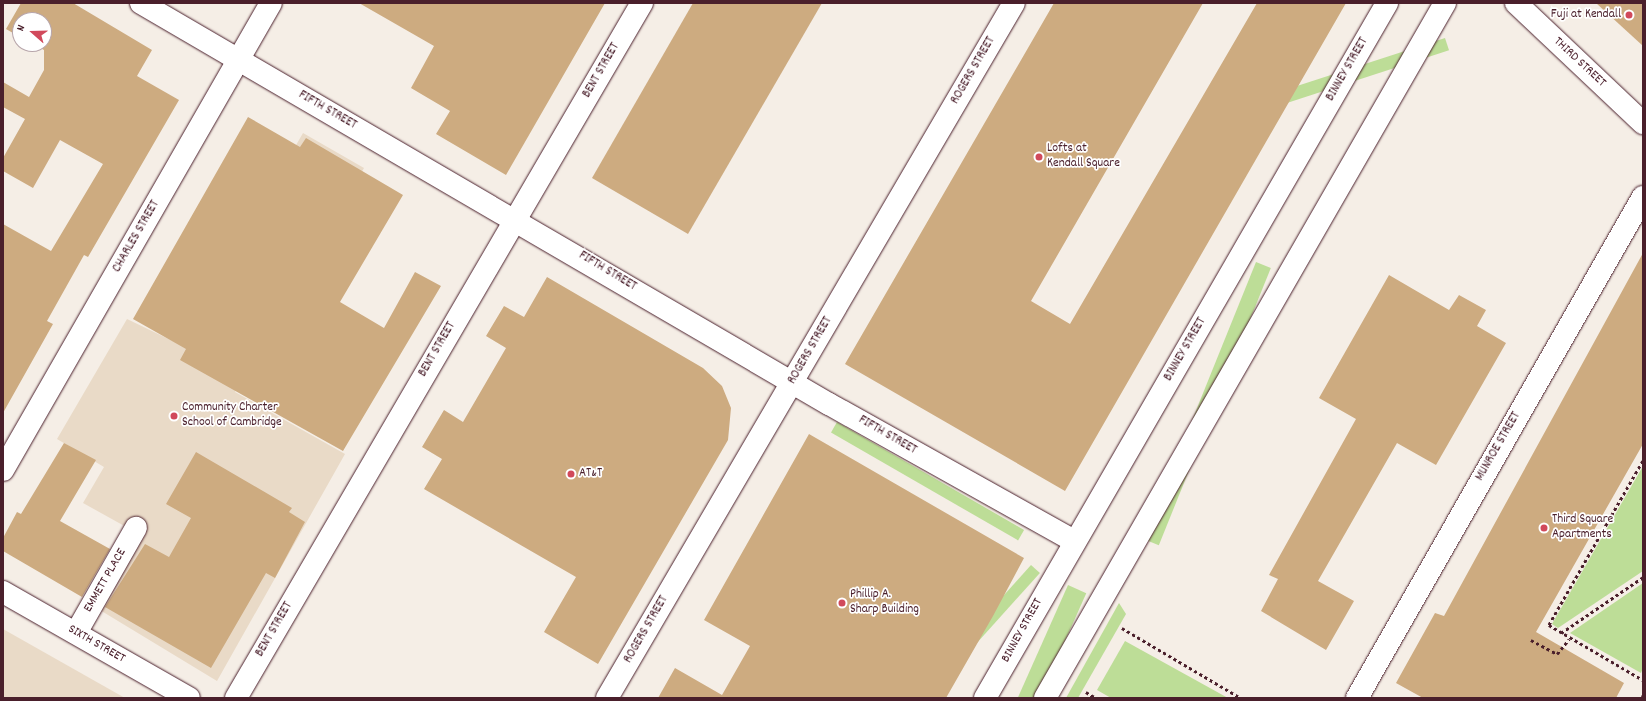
<!DOCTYPE html>
<html>
<head>
<meta charset="utf-8">
<style>
	body { margin:0 }
	#map { position:relative; width:1646px; height:701px; overflow:hidden; background:#f5eee6; font-family:Dekko,sans-serif }
	div>[style] { position:absolute }
	.built>* { inset:0; background:#e9dac7 }
	.green>* { inset:0; background:#bddd97; transform-origin:0 0 }
	.building>* { inset:0; background:#cdab80 }
	.path>* { height:2.5px; margin-top:-1.25px; transform-origin:0; background:repeating-linear-gradient(90deg,#4a1f2b 0 3px,transparent 0 6px) }
	.roads { filter:drop-shadow(0 0 1px #4a1f2b) drop-shadow(0 0 1px #4a1f2b) }
	.street>* { height:22px; margin:-11px; padding:0 11px; transform-origin:11px; border-radius:11px; background:#fff }
	.secondary>* { height:22px; margin:-11px; padding:0 11px; transform-origin:11px; border-radius:11px; background:#fff }
	.dots>* { width:11px; height:11px; translate:-50% -50%; box-sizing:border-box; border:2px solid #fff; border-radius:50% }
	span { translate:-50% -50%; white-space:nowrap; text-align:center; line-height:1.15; -webkit-text-stroke:3.5px #fff; paint-order:stroke }
	.poi-label { font-size:13px; color:#4a1f2b }
	.right { translate:-100% -50%; text-align:right }
	.left { translate:0 -50%; text-align:left }
	.street-label { font-size:13px; color:#4a1f2b }
	.frame { position:absolute; inset:0; border:4px solid #4a1f2b; pointer-events:none }
	.north { position:absolute; left:12px; top:12px; width:40px; height:40px; box-sizing:border-box; background:#fff; border:1px solid #b7a5aa; border-radius:50%; rotate:290deg; font-size:11px; font-weight:700; line-height:16px; text-align:center; color:#4a1f2b }
	.north::after { content:''; display:block; margin:auto; width:14px; height:18px; background:#d1495b; clip-path:polygon(50% 0,100% 100%,50% 72%,0 100%) }
</style>
</head>
<body>
<div id="map">
	<div class="built">
		<div style="clip-path:polygon(303px 133px,364px 168px,235px 392px,345px 454px,217px 681px,85px 601px,128px 528px,83px 503px,104px 467px,57px 439px,127px 319px,181px 345px)"></div>
		<div style="clip-path:polygon(3px 629px,125px 698px,3px 698px)"></div>
	</div>
	<div class="green">
		<div style="left:1445px;top:38px;width:13px;height:241px;rotate:72deg"></div>
		<div style="left:1256px;top:262px;width:16px;height:299px;rotate:22deg"></div>
		<div style="left:837px;top:422px;width:216px;height:12px;rotate:30deg"></div>
		<div style="clip-path:polygon(1643px 466px,1643px 571px,1558px 628px,1552px 624px)"></div>
		<div style="left:1031px;top:565px;width:12px;height:153px;rotate:42deg"></div>
		<div style="clip-path:polygon(1643px 583px,1643px 668px,1641px 673px,1570px 633px)"></div>
		<div style="left:1068px;top:585px;width:20px;height:130px;rotate:24deg"></div>
		<div style="clip-path:polygon(1119px 603px,1126px 614px,1078px 698px,1066px 698px)"></div>
		<div style="clip-path:polygon(1125px 641px,1228px 698px,1111px 698px,1097px 690px)"></div>
	</div>
	<div class="building">
		<div style="clip-path:polygon(21px 3px,73px 3px,152px 50px,137px 76px,179px 100px,88px 257px,84px 255px,47px 321px,53px 324px,3px 413px,3px 224px,51px 251px,103px 164px,60px 140px,33px 188px,3px 171px,3px 158px,25px 119px,3px 107px,3px 82px,29px 97px,44px 70px,44px 50px,33px 44px,44px 44px,44px 20px,20px 20px,20px 37px,6px 29px)"></div>
		<div style="clip-path:polygon(359px 3px,605px 3px,506px 175px,436px 134px,450px 111px,411px 88px,434px 46px)"></div>
		<div style="clip-path:polygon(693px 3px,822px 3px,688px 234px,592px 178px)"></div>
		<div style="clip-path:polygon(1054px 3px,1203px 3px,1031px 301px,1070px 324px,1257px 3px,1346px 3px,1065px 491px,845px 364px)"></div>
		<div style="clip-path:polygon(1596px 3px,1643px 3px,1643px 46px)"></div>
		<div style="clip-path:polygon(248px 117px,300px 147px,306px 138px,403px 195px,340px 302px,384px 328px,415px 272px,441px 286px,343px 451px,180px 360px,186px 349px,133px 319px)"></div>
		<div style="clip-path:polygon(1643px 253px,1643px 444px,1536px 632px,1624px 683px,1616px 698px,1423px 698px,1396px 683px,1435px 613px,1444px 616px)"></div>
		<div style="clip-path:polygon(1389px 275px,1449px 310px,1459px 295px,1486px 310px,1477px 326px,1506px 343px,1436px 465px,1397px 443px,1318px 581px,1354px 601px,1326px 650px,1261px 611px,1278px 579px,1269px 575px,1356px 419px,1319px 398px)"></div>
		<div style="clip-path:polygon(547px 277px,703px 368px,722px 386px,731px 408px,728px 440px,598px 664px,544px 632px,576px 577px,424px 489px,442px 459px,422px 447px,444px 410px,463px 422px,506px 348px,486px 336px,504px 306px,524px 317px)"></div>
		<div style="clip-path:polygon(809px 434px,1024px 558px,993px 616px,946px 698px,658px 698px,675px 668px,722px 695px,750px 646px,704px 620px)"></div>
		<div style="clip-path:polygon(64px 443px,96px 460px,60px 521px,110px 549px,82px 597px,3px 551px,3px 538px,17px 512px,21px 514px)"></div>
		<div style="clip-path:polygon(196px 452px,292px 508px,289px 512px,305px 522px,275px 578px,266px 573px,211px 668px,105px 607px,145px 544px,169px 557px,191px 518px,166px 504px)"></div>
	</div>
	<div class="path">
		<div style="left:1643px;top:461px;width:189px;rotate:119.8deg"></div>
		<div style="left:1549px;top:625px;width:109px;rotate:30.3deg"></div>
		<div style="left:1122px;top:628px;width:138px;rotate:30.5deg"></div>
		<div style="left:1561px;top:633px;width:99px;rotate:-34.3deg"></div>
		<div style="left:1531px;top:640px;width:30px;rotate:28deg"></div>
		<div style="left:1557px;top:654px;width:19px;rotate:-51deg"></div>
		<div style="left:1086px;top:692px;width:12px;rotate:31deg"></div>
		<div style="left:1642px;top:698px;width:3px;rotate:-72deg"></div>
	</div>
	<div class="roads">
		<div class="street">
			<div style="left:141px;top:3px;width:796px;rotate:30.24deg"></div>
			<div style="left:829px;top:404px;width:281px;rotate:29.2deg"></div>
			<div style="left:76px;top:633px;width:121px;rotate:-60.3deg"></div>
			<div style="left:236px;top:698px;width:805px;rotate:-59.71deg"></div>
			<div style="left:607px;top:698px;width:805px;rotate:-59.65deg"></div>
			<div style="left:1357px;top:698px;width:577px;rotate:-60.28deg"></div>
		</div>
		<div class="secondary">
			<div style="left:1516px;top:3px;width:175px;rotate:43.4deg"></div>
			<div style="left:3px;top:470px;width:538px;rotate:-60.15deg"></div>
			<div style="left:3px;top:592px;width:214px;rotate:29.7deg"></div>
			<div style="left:985px;top:698px;width:803px;rotate:-59.95deg"></div>
			<div style="left:1045px;top:698px;width:802px;rotate:-60.08deg"></div>
		</div>
	</div>
	<div class="dots">
		<div style="left:1629px;top:15px;background:#d1495b"></div>
		<div style="left:1039px;top:157px;background:#d1495b"></div>
		<div style="left:174px;top:416px;background:#d1495b"></div>
		<div style="left:571px;top:474px;background:#d1495b"></div>
		<div style="left:1544px;top:528px;background:#d1495b"></div>
		<div style="left:842px;top:603px;background:#d1495b"></div>
	</div>
	<div class="poi-label">
		<span class="right" style="left:1621px;top:15px">Fuji at Kendall</span>
		<span class="left" style="left:1047px;top:157px">Lofts at<br>Kendall Square</span>
		<span class="left" style="left:182px;top:416px">Community Charter<br>School of Cambridge</span>
		<span class="left" style="left:579px;top:474px">AT&amp;T</span>
		<span class="left" style="left:1552px;top:528px">Third Square<br>Apartments</span>
		<span class="left" style="left:850px;top:603px">Phillip A.<br>Sharp Building</span>
	</div>
	<div class="street-label">
		<span style="left:1579px;top:63px;rotate:43deg">THIRD STREET</span>
		<span style="left:1348px;top:70px;rotate:-60deg">BINNEY STREET</span>
		<span style="left:602px;top:71px;rotate:-60deg">BENT STREET</span>
		<span style="left:974px;top:71px;rotate:-60deg">ROGERS STREET</span>
		<span style="left:327px;top:111px;rotate:30deg">FIFTH STREET</span>
		<span style="left:137px;top:237px;rotate:-60deg">CHARLES STREET</span>
		<span style="left:607px;top:272px;rotate:31deg">FIFTH STREET</span>
		<span style="left:438px;top:350px;rotate:-60deg">BENT STREET</span>
		<span style="left:1186px;top:350px;rotate:-60deg">BINNEY STREET</span>
		<span style="left:811px;top:351px;rotate:-60deg">ROGERS STREET</span>
		<span style="left:887px;top:436px;rotate:30deg">FIFTH STREET</span>
		<span style="left:1499px;top:447px;rotate:-60deg">MUNROE STREET</span>
		<span style="left:106px;top:581px;rotate:-60deg">EMMETT PLACE</span>
		<span style="left:275px;top:630px;rotate:-60deg">BENT STREET</span>
		<span style="left:647px;top:630px;rotate:-60deg">ROGERS STREET</span>
		<span style="left:1023px;top:631px;rotate:-61deg">BINNEY STREET</span>
		<span style="left:96px;top:645px;rotate:30deg">SIXTH STREET</span>
	</div>
	<div class="frame"></div>
	<div class="north">N</div>
</div>
</body>
</html>
